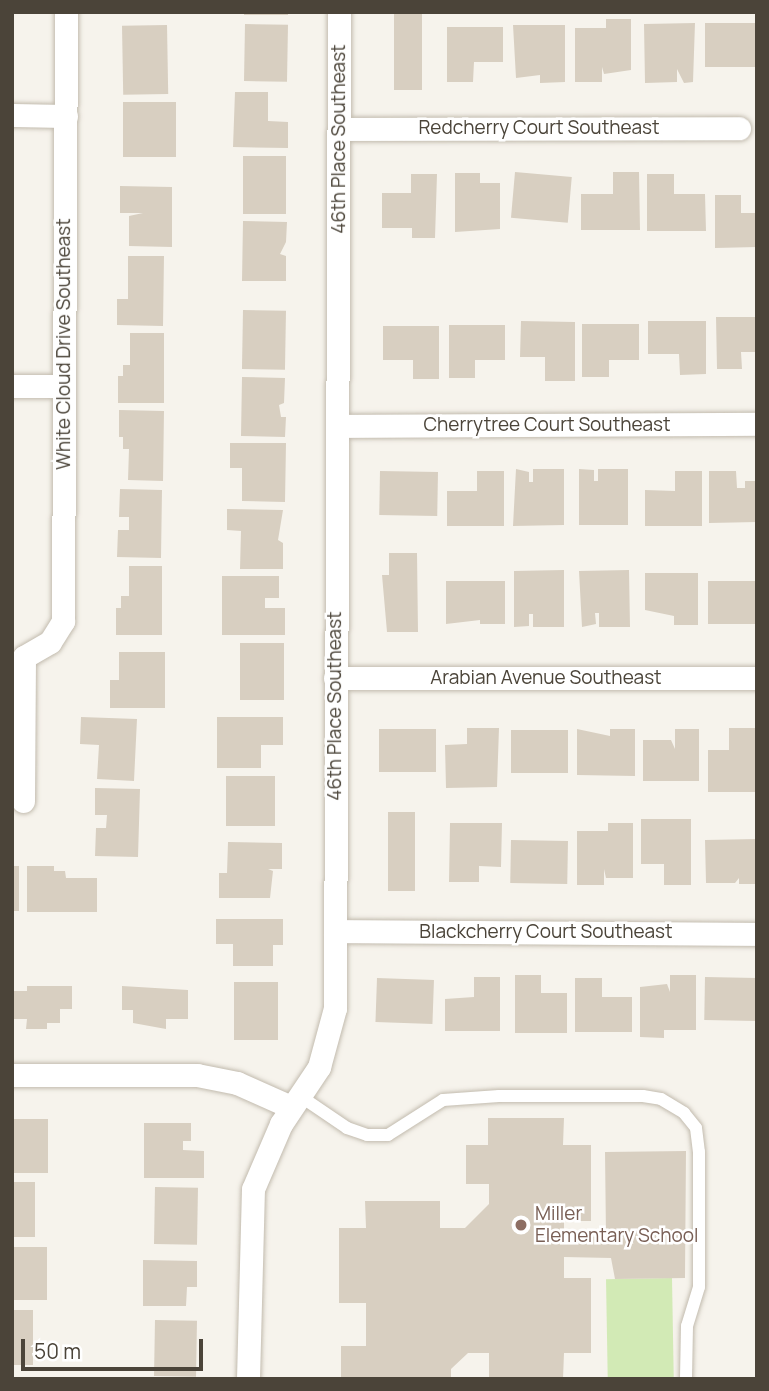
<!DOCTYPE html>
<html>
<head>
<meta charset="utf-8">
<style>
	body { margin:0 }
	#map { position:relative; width:769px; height:1391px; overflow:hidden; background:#f6f3ec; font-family:Manrope,sans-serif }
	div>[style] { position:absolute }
	.green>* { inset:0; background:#d2eab5; transform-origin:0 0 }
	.building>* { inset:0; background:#d8cfc1; transform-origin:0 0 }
	.roads { filter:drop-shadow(0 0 2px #c2bbae) drop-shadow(0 0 2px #c2bbae) }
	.service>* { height:12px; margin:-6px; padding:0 6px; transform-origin:6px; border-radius:6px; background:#fff }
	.minor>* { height:23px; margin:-11.5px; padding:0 11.5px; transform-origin:11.5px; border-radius:11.5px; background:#fff }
	.dots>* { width:19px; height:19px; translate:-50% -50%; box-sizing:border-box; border:4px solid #fff; border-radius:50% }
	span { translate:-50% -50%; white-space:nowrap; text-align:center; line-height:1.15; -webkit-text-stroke:5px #fff; paint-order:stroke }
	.street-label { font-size:19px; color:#4b4439 }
	.education-label { font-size:19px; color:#785e54 }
	.left { translate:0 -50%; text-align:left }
	.frame { position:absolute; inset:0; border:14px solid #4b4439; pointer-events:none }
	.scale { position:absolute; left:21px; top:1339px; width:182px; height:32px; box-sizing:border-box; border:4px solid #4b4439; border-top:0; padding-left:9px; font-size:21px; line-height:24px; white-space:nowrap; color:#4b4439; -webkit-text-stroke:5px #fff; paint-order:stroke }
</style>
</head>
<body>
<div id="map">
	<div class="green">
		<div style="left:672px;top:1278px;width:101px;height:66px;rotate:89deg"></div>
	</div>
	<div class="building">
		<div style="left:244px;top:12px;width:44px;height:3px"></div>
		<div style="left:394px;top:12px;width:28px;height:78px"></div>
		<div style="clip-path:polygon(606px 19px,631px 19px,631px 70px,604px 74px,602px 67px,602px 82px,575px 82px,575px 28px,606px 28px)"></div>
		<div style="clip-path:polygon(695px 23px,693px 82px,684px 83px,677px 69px,677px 82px,645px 83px,644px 24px)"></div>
		<div style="left:705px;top:23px;width:52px;height:44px"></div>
		<div style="left:245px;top:24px;width:43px;height:57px;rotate:1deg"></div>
		<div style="left:167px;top:25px;width:69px;height:45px;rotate:89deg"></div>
		<div style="clip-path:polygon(513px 25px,565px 25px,565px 82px,540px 83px,540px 75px,516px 78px)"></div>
		<div style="clip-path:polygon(447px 27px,503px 27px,503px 62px,474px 62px,473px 82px,447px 82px)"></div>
		<div style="clip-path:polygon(235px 92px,268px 92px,268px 121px,288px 122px,288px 148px,233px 147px)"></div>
		<div style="left:176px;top:102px;width:55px;height:53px;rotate:90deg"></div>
		<div style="left:243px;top:156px;width:43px;height:58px"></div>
		<div style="left:515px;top:172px;width:57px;height:46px;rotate:5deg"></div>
		<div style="clip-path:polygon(613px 172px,639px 172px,640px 230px,581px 230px,581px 194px,613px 194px)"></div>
		<div style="clip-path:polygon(455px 173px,480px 173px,480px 183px,500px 183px,500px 229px,455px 232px)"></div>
		<div style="clip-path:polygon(411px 174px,437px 174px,435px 238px,412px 238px,412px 228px,382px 228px,382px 193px,411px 193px)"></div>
		<div style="clip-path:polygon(647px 174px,674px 174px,674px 194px,705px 194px,706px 231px,647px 231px)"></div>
		<div style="clip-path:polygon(120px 186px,172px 187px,172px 247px,129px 246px,129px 216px,143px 213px,120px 213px)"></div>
		<div style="clip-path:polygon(715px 195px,741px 195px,741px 213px,757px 213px,757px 247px,715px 248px)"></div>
		<div style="clip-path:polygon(243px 221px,287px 222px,286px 242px,280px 254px,286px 256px,286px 281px,242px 281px)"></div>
		<div style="clip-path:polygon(128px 256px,164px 256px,163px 326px,117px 325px,117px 299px,128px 299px)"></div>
		<div style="left:243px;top:310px;width:43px;height:59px;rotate:1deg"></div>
		<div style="clip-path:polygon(716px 317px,757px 317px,757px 352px,741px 352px,742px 369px,717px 369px)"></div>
		<div style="clip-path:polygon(521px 321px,575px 322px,575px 381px,545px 381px,545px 357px,520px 357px)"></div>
		<div style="clip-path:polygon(648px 321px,706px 321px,706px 374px,680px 375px,679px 354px,648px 354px)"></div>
		<div style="clip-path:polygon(582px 324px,639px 324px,639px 360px,609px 360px,609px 377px,582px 377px)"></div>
		<div style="clip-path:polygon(449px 325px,505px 325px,505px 360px,475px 360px,475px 378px,449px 378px)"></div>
		<div style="clip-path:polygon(383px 326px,439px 326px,439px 379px,413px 379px,413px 360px,383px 360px)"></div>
		<div style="clip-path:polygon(130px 333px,164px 333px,164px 403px,118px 403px,118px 376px,123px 376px,123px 365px,130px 365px)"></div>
		<div style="clip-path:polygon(242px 377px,285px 378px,284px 403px,279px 405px,281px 417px,286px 417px,285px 437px,241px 436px)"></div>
		<div style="clip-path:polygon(119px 410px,164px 411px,163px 481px,128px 480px,129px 449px,123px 449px,123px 437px,119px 437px)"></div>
		<div style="clip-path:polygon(230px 443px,286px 443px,285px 502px,242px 501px,242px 468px,230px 468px)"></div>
		<div style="clip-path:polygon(516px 469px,529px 472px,529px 482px,533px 482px,533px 469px,564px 469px,564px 525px,513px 526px)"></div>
		<div style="clip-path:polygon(579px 469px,594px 470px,594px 481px,598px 481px,598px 469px,628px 469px,628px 525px,579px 525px)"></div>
		<div style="left:380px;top:471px;width:58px;height:44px;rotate:1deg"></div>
		<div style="clip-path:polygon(477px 471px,504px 471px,504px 526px,447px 526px,447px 491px,477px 491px)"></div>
		<div style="clip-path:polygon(675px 471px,702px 471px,702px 526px,645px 526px,645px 490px,675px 491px)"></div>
		<div style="clip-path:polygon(709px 471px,736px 471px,737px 488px,745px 488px,745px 481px,757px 481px,757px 522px,709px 523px)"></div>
		<div style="clip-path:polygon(120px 489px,162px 490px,161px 558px,117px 557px,118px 530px,129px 530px,129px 517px,119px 517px)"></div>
		<div style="clip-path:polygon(227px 509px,283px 510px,278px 540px,283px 543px,283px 569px,240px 569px,241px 531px,227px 530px)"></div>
		<div style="clip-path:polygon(389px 553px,417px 553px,418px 632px,387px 632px,382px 575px,389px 575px)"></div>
		<div style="clip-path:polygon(129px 566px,162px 566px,162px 635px,116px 635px,116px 608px,121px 608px,121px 596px,129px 596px)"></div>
		<div style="clip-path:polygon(564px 570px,564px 627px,533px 627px,533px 614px,529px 614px,529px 626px,514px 627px,514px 571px)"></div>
		<div style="clip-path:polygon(629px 570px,630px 627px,599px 627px,599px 613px,595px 613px,596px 624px,582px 627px,579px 571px)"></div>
		<div style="clip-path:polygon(645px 573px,698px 573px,698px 625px,674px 625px,674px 616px,645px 610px)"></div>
		<div style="clip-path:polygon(222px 576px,279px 576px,279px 598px,265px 598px,265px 608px,285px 608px,285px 635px,222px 635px)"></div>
		<div style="clip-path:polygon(446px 581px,505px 581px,505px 624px,480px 624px,480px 620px,446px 624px)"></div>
		<div style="left:708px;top:581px;width:49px;height:43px"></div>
		<div style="left:240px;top:643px;width:44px;height:57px"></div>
		<div style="clip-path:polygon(119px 652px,165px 652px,165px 708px,110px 708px,110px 680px,119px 680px)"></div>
		<div style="clip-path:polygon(81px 717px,137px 719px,134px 781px,97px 779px,99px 745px,80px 744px)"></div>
		<div style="clip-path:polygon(217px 717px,283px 717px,283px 745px,261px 745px,261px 768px,217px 768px)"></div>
		<div style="clip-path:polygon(467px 728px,499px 728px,497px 787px,446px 788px,445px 745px,467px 744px)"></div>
		<div style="clip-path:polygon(729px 728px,757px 728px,757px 792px,708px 792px,708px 750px,729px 750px)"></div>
		<div style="left:379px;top:729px;width:57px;height:43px"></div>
		<div style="clip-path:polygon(577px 729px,610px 736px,610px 729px,635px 729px,635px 776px,577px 775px)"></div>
		<div style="clip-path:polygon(675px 729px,699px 729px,699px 781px,643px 781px,643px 740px,671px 740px,675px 749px)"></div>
		<div style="left:511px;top:730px;width:57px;height:43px"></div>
		<div style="left:226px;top:776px;width:49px;height:50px"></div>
		<div style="clip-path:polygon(95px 788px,140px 789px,138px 857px,95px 856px,96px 828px,106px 828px,107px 815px,95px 815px)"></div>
		<div style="left:388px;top:812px;width:27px;height:79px"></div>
		<div style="clip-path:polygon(641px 819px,691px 819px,691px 885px,664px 885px,664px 864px,641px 864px)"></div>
		<div style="clip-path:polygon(450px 823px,502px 823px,501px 867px,479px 866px,479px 882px,449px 882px)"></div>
		<div style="clip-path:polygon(608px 823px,633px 823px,633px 878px,606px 878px,604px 869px,604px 885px,577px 885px,577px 831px,608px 831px)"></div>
		<div style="clip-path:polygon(757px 839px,757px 884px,739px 884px,739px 878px,735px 883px,706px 883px,705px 840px)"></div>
		<div style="left:511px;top:840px;width:57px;height:43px;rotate:1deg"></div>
		<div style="clip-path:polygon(228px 842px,282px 843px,282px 869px,268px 869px,273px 871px,270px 898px,219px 898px,219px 873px,227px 873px)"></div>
		<div style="left:12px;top:866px;width:7px;height:45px"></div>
		<div style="clip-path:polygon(27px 866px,54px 866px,54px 871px,65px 871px,66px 878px,97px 878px,97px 912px,27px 912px)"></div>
		<div style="clip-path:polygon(216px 919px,283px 919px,283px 945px,273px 945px,273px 966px,233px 966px,233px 944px,216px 944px)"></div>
		<div style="clip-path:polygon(515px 975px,541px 975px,541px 993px,567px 993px,567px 1033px,515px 1033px)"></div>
		<div style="clip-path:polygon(670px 975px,696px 975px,696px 1030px,664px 1030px,664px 1038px,640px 1037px,640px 987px,667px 984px,670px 992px)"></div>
		<div style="clip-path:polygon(474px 977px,500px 977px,500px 1031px,445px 1031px,445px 999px,474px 997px)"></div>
		<div style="left:705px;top:977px;width:52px;height:43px;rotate:1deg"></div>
		<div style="left:377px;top:978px;width:57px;height:44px;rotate:2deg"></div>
		<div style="clip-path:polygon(575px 978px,602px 978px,602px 997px,632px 997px,632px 1032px,575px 1032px)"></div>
		<div style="left:234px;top:982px;width:44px;height:58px"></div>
		<div style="clip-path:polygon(27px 986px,72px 986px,72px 1009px,60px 1009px,60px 1023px,47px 1023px,47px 1029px,26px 1029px,27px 1019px,12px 1019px,12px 991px,27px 991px)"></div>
		<div style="clip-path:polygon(122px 986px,188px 990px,188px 1019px,166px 1019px,166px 1029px,133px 1023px,133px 1010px,122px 1010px)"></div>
		<div style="clip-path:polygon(488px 1118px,564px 1118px,563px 1145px,591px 1145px,591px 1221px,564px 1221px,564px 1236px,606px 1237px,605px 1152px,686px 1151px,685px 1278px,615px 1279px,611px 1258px,564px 1257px,564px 1278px,591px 1278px,591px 1353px,564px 1353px,563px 1379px,489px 1379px,489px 1353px,468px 1353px,451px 1369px,451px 1379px,341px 1379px,341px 1346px,366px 1346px,366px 1303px,339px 1303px,339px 1228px,366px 1228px,365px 1201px,440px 1201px,440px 1228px,465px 1228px,489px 1204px,489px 1184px,466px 1184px,466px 1145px,488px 1145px)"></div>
		<div style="left:12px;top:1119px;width:36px;height:54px"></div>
		<div style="clip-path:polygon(144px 1123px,191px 1123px,191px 1141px,183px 1141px,183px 1150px,204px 1151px,204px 1178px,144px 1178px)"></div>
		<div style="left:12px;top:1182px;width:23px;height:55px"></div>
		<div style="left:155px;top:1187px;width:43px;height:57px;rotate:1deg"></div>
		<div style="left:12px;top:1247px;width:35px;height:53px"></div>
		<div style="clip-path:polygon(143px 1260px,197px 1261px,197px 1287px,187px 1287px,186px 1306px,143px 1306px)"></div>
		<div style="left:12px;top:1310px;width:21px;height:55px"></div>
		<div style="left:155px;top:1320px;width:42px;height:56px;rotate:1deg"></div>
	</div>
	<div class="roads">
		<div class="service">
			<div style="left:300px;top:1096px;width:57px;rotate:34.2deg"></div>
			<div style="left:347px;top:1128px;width:21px;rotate:19deg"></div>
			<div style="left:367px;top:1135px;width:21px"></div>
			<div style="left:388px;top:1135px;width:65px;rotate:-32.5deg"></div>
			<div style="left:443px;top:1100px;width:56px;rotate:-4.1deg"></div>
			<div style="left:499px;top:1096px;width:144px"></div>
			<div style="left:643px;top:1096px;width:18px;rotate:9deg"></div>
			<div style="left:661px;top:1099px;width:27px;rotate:31deg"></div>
			<div style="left:684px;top:1113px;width:19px;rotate:51deg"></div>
			<div style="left:696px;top:1128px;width:24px;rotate:83deg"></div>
			<div style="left:699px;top:1152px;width:135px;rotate:90deg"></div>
			<div style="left:699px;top:1287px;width:41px;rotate:107.1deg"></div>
			<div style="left:687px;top:1326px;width:53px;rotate:91.1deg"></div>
		</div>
		<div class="minor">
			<div style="left:12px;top:115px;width:54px;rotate:1.1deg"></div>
			<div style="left:339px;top:129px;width:400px;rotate:-0.1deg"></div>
			<div style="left:12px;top:386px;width:52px"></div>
			<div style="left:337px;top:426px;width:420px;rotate:-0.3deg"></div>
			<div style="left:24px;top:657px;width:30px;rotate:-30deg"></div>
			<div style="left:50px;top:642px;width:25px;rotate:-58deg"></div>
			<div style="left:63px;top:621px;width:609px;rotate:-89.72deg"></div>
			<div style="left:335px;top:678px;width:422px"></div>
			<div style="left:23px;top:801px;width:144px;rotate:-89.6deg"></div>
			<div style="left:335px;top:931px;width:422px;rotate:0.4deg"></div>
			<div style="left:12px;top:1075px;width:185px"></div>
			<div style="left:197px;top:1075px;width:41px;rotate:11.3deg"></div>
			<div style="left:237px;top:1083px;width:59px;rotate:24deg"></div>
			<div style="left:248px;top:1379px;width:190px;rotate:-88.5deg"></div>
			<div style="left:253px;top:1189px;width:71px;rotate:-66.7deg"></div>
			<div style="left:281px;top:1124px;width:69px;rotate:-56.3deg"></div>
			<div style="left:319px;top:1067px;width:61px;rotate:-74.8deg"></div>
			<div style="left:335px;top:1008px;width:996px;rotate:-89.77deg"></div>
		</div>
	</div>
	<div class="dots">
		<div style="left:521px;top:1225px;background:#8d6e63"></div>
	</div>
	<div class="street-label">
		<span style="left:539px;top:128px">Redcherry Court Southeast</span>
		<span style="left:339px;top:139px;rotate:-90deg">46th Place Southeast</span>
		<span style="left:64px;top:344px;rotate:-90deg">White Cloud Drive Southeast</span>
		<span style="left:547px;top:425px">Cherrytree Court Southeast</span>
		<span style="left:546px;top:678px">Arabian Avenue Southeast</span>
		<span style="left:335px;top:706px;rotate:-90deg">46th Place Southeast</span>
		<span style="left:546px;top:932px">Blackcherry Court Southeast</span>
	</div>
	<div class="education-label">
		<span class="left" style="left:535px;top:1225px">Miller<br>Elementary School</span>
	</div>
	<div class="frame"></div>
	<div class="scale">50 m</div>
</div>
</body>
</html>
